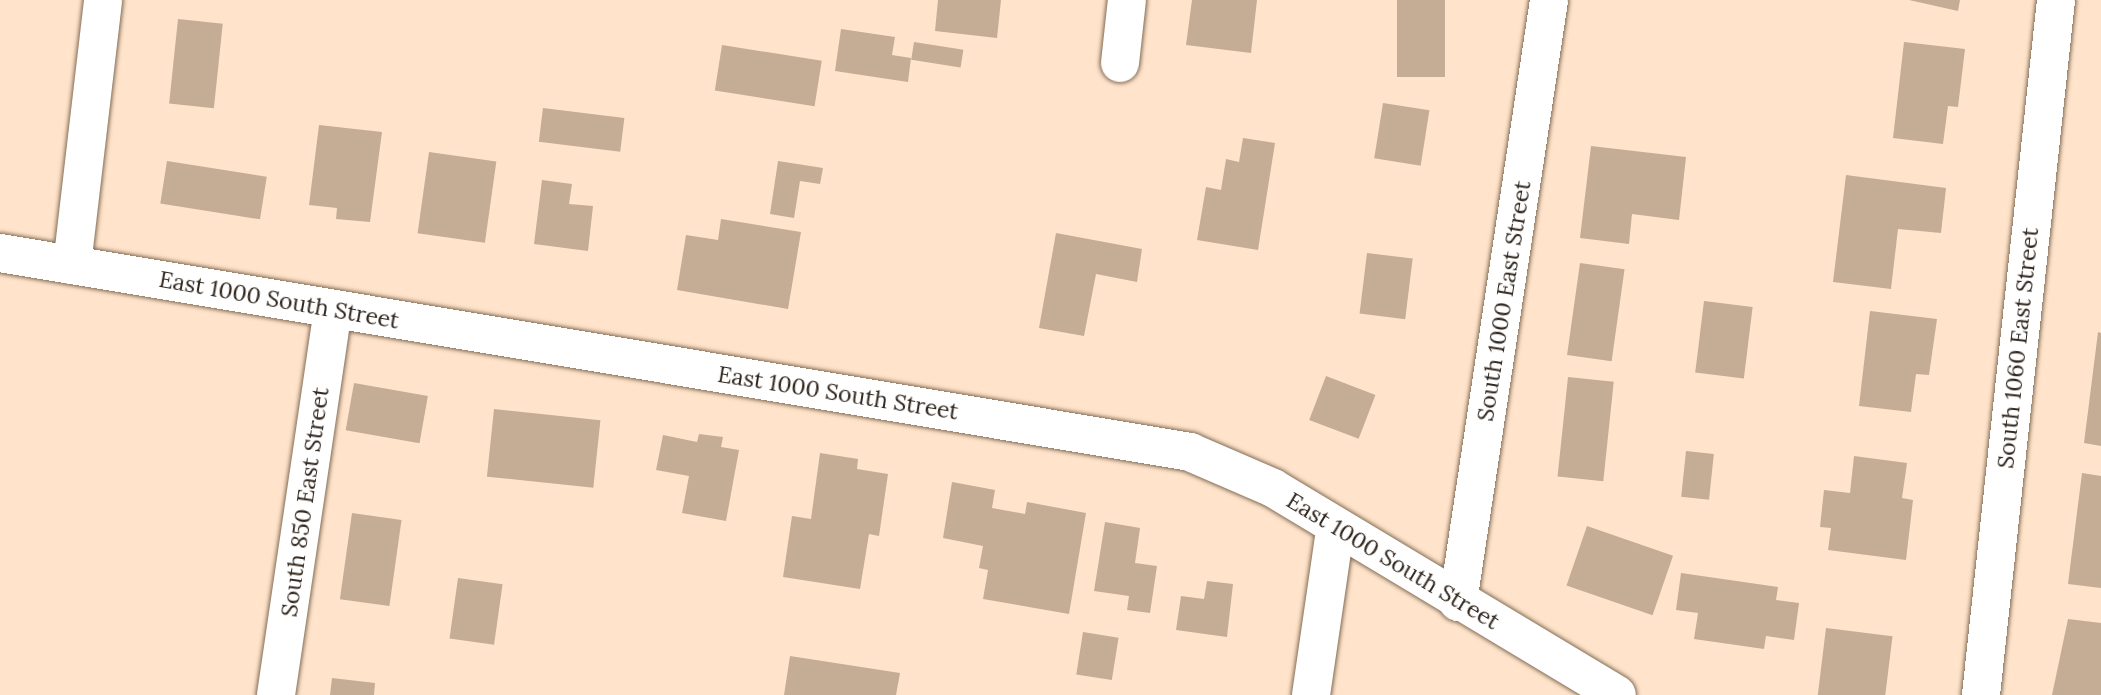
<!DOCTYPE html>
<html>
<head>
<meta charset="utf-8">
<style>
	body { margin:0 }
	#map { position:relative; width:2101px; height:695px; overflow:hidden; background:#ffe4cb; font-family:Lora,serif }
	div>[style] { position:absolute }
	.building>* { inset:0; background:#c5ac94; transform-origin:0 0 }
	.roads { filter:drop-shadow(0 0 2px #836c55) drop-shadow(0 0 2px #836c55) }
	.street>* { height:38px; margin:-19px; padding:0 19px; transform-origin:19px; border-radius:19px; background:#fff }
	span { translate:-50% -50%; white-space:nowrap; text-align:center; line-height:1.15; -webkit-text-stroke:6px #fff; paint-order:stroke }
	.street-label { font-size:23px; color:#31271e }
</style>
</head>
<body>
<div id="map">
	<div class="building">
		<div style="clip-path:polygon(938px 0,1001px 0,997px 38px,935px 31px)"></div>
		<div style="clip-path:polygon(1192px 0,1257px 0,1251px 53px,1186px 45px)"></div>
		<div style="left:1397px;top:0;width:48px;height:77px"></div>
		<div style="clip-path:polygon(1909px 0,1960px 0,1958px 11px)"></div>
		<div style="left:178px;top:19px;width:45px;height:85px;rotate:6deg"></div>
		<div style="clip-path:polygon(841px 29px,895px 37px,892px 55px,911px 58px,908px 82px,835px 71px)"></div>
		<div style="left:914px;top:42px;width:50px;height:18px;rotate:9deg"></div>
		<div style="clip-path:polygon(1904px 42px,1965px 49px,1958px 107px,1948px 106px,1943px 144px,1893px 138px)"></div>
		<div style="left:722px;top:45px;width:101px;height:46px;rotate:9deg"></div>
		<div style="left:1383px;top:103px;width:47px;height:56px;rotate:9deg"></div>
		<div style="left:543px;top:108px;width:82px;height:34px;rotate:7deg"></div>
		<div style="clip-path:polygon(319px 125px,382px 132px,370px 222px,336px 219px,337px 208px,309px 205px)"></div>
		<div style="clip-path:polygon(1243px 138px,1275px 143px,1258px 250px,1197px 240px,1206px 187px,1221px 190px,1226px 159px,1239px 162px)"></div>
		<div style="clip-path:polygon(1591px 146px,1686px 157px,1679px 220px,1632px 214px,1629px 244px,1580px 238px)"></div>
		<div style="left:429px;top:152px;width:68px;height:82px;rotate:8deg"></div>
		<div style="left:167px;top:161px;width:101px;height:43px;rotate:9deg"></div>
		<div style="clip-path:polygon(778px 161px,823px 168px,820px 184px,800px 181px,794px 218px,770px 214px)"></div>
		<div style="clip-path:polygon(1846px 175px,1946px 188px,1941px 233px,1898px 229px,1891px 289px,1833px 282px)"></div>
		<div style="clip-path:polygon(542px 180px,572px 184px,569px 204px,593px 206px,588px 251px,534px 244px)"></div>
		<div style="clip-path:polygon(721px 219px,801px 232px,788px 309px,677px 290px,686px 235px,718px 240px)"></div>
		<div style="clip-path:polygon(1056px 233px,1142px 249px,1137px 282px,1096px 274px,1084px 336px,1039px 328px)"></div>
		<div style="left:1367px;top:253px;width:46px;height:61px;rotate:7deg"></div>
		<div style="left:1580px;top:263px;width:45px;height:93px;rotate:8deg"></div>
		<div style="left:1704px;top:301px;width:49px;height:72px;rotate:7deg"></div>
		<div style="clip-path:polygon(1870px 311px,1937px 319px,1929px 375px,1916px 374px,1911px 412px,1859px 406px)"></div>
		<div style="clip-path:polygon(2098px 332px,2101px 333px,2101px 446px,2084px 443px)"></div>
		<div style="left:1326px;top:376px;width:53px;height:47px;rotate:21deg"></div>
		<div style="left:1568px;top:377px;width:46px;height:100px;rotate:6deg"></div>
		<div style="left:354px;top:383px;width:75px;height:48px;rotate:10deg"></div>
		<div style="left:494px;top:409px;width:107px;height:68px;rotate:6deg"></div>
		<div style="clip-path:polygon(699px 434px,723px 437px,721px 447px,739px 450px,726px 521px,682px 513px,689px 476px,656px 470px,663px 435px,697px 442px)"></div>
		<div style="left:1686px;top:451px;width:28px;height:46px;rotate:6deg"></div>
		<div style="clip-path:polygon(820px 453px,858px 459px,857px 469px,888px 474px,879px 536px,869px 534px,860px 589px,783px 577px,792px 516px,811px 519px)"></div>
		<div style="clip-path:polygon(1854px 456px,1907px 463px,1902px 498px,1913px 500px,1906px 560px,1828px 550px,1831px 528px,1820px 527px,1824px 490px,1850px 493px)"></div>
		<div style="clip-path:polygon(2082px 473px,2101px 476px,2101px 588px,2068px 584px)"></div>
		<div style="clip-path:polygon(952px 482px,995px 490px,992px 508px,1025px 514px,1027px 502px,1086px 513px,1069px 614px,983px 599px,988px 570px,979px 568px,983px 546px,943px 538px)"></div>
		<div style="left:352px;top:513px;width:50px;height:87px;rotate:8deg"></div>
		<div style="clip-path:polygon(1105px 522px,1140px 528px,1135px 563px,1157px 566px,1150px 613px,1127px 610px,1129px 596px,1094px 591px)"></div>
		<div style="left:1587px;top:526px;width:91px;height:63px;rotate:19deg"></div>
		<div style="clip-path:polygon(1681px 573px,1778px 587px,1776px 600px,1799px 603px,1794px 640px,1766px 636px,1764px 649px,1694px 639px,1698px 613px,1676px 610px)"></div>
		<div style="left:458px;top:578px;width:45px;height:61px;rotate:8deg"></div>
		<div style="clip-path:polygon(1207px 581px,1233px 584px,1227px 637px,1176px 630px,1181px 596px,1204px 599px)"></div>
		<div style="clip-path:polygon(2068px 619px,2101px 623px,2101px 695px,2052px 695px)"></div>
		<div style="left:1826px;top:628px;width:67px;height:68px;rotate:7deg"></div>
		<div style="left:1083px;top:632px;width:36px;height:43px;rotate:9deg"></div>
		<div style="clip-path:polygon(790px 656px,900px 673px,896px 695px,784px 695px)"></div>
		<div style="clip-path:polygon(332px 678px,375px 683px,374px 695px,330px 695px)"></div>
	</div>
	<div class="roads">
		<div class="street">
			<div style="left:1120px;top:63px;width:63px;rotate:-83.7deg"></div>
			<div style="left:0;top:253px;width:1207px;rotate:9.49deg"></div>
			<div style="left:1190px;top:452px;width:90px;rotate:23.4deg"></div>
			<div style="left:1273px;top:488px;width:401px;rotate:31deg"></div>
			<div style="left:72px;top:265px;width:267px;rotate:-83.3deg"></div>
			<div style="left:1458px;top:602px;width:609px;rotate:-81.4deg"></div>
			<div style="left:276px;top:695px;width:390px;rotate:-81.6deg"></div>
			<div style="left:1311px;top:695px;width:167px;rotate:-81.7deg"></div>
			<div style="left:1981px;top:695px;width:699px;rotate:-83.84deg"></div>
		</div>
	</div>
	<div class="street-label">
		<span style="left:279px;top:300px;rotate:10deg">East 1000 South Street</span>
		<span style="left:1504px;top:301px;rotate:-81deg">South 1000 East Street</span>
		<span style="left:2018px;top:348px;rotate:-84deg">South 1060 East Street</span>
		<span style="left:838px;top:393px;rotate:9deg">East 1000 South Street</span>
		<span style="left:305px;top:502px;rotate:-82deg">South 850 East Street</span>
		<span style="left:1393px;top:561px;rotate:31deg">East 1000 South Street</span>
	</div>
</div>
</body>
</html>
